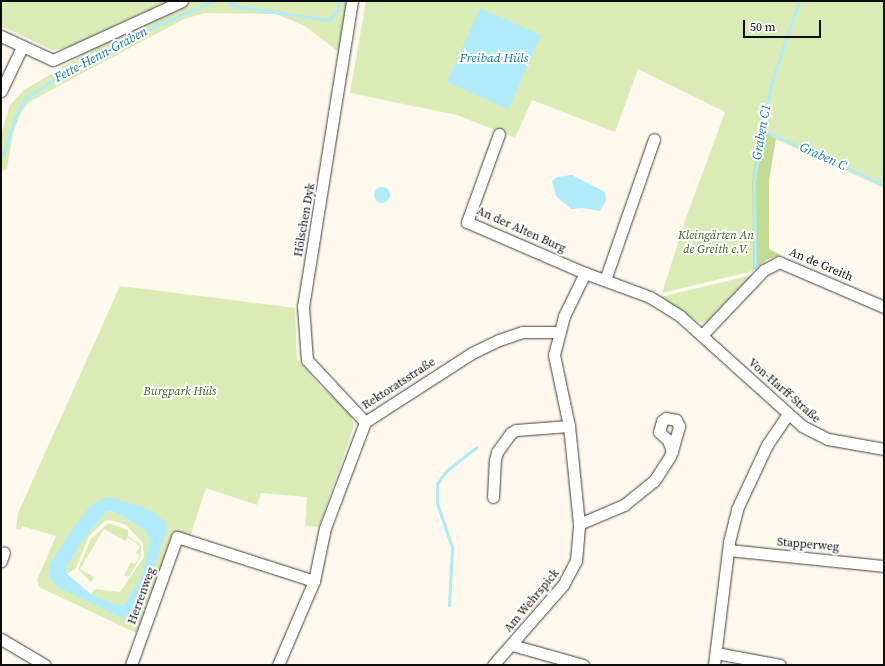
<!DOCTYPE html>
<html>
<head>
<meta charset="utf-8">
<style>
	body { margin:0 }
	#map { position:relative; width:885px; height:666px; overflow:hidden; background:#fff8ec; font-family:"Source Serif 4",serif }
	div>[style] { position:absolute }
	.green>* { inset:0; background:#dbebb5 }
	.forest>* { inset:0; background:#c2dc93 }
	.water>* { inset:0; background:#afebf9; transform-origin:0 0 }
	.round { border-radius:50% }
	.stream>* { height:3px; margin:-1.5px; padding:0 1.5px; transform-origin:1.5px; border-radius:1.5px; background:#afebf9 }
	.roads { filter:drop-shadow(0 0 1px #404040) drop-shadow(0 0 1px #404040) }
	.minor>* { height:11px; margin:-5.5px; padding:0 5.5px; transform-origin:5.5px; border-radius:5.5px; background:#fff }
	span { translate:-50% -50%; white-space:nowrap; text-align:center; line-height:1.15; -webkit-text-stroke:4px #fff; paint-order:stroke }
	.street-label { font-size:12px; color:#0d0d0d }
	.park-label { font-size:12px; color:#39671b; font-style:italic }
	.water-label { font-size:13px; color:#117fa3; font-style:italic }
	.frame { position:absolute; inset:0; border:2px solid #0d0d0d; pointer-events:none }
	.scale { position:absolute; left:743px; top:20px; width:78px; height:18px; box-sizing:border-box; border:2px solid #0d0d0d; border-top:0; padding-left:5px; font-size:12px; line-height:14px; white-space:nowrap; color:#0d0d0d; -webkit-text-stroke:3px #fff; paint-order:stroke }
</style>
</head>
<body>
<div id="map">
	<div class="green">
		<div style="clip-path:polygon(1px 1px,169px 1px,66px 48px,52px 50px,1px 26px)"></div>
		<div style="clip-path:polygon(193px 1px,347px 1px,340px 53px,305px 26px,276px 14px,205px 13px,184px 19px,29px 102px,21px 112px,13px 133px,7px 169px,1px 172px,2px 131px,10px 105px,24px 90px,91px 50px)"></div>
		<div style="clip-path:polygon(366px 1px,884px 1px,884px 188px,764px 134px,752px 181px,753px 271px,662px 293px,686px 218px,725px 112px,638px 69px,615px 132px,532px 100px,515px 138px,457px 115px,350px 93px)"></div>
		<div style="clip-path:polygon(752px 275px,709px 320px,703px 323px,696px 321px,661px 297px)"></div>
		<div style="clip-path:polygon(evenodd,120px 286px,295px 308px,297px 359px,321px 387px,343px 405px,351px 415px,354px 426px,319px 527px,305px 526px,307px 497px,261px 493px,257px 505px,206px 488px,190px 537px,173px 532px,139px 631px,136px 633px,39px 587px,37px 580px,56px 536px,22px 526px,21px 530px,16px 529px,18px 513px,120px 286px,111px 497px,167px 529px,120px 617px,49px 566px,111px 497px)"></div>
		<div style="clip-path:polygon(107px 511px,114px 512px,145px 530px,150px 539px,142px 576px,124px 605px,117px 605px,91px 594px,95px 589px,120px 592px,144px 557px,143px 543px,126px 525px,110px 520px,105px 521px,89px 536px,76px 568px,67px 574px,66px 568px,82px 542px)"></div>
		<div style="clip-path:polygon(108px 523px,128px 530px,128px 536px,141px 545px,141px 556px,130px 575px,128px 577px,124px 575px,131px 562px,135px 564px,140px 556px,136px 553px,140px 546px,128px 538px,125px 541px,104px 529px,80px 569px,94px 577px,91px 582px,78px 569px,91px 539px)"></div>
	</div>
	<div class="forest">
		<div style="clip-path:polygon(760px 129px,776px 139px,769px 180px,769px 249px,781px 255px,768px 259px,753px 270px,752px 181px)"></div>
	</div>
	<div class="water">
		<div style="left:480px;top:8px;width:67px;height:81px;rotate:24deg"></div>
		<div style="clip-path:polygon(572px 175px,605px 192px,606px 201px,600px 211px,582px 208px,571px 209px,556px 196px,552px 181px,557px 177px)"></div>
		<div class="round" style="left:374px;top:187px;width:16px;height:16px"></div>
		<div style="clip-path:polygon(evenodd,111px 497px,150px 510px,165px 521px,167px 529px,146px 591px,130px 616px,120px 617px,58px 587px,50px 579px,49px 566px,69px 534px,90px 506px,103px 498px,111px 497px,107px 511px,114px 512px,145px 530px,150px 539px,142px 576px,124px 605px,117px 605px,91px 594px,67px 574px,66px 568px,82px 542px,107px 511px)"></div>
	</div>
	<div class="stream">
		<div style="left:228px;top:1px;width:8px;rotate:40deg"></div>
		<div style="left:234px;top:6px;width:96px;rotate:8.4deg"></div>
		<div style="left:329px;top:20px;width:14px;rotate:-51deg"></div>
		<div style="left:338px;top:9px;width:8px;rotate:-83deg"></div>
		<div style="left:763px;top:130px;width:133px;rotate:24.4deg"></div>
		<div style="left:3px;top:156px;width:39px;rotate:-73deg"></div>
		<div style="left:14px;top:119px;width:23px;rotate:-61deg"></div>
		<div style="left:25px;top:99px;width:54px;rotate:-33.7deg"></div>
		<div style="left:70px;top:69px;width:97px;rotate:-26.8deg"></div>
		<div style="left:157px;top:25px;width:63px;rotate:-22.5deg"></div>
		<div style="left:755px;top:268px;width:88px;rotate:-90.7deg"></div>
		<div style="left:754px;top:180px;width:97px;rotate:-80deg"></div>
		<div style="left:771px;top:84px;width:88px;rotate:-71.4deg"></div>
		<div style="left:449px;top:605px;width:58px;rotate:-87deg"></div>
		<div style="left:452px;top:547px;width:46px;rotate:-108.8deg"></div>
		<div style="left:437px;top:503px;width:19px;rotate:-90deg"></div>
		<div style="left:437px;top:484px;width:16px;rotate:-55deg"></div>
		<div style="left:446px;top:471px;width:39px;rotate:-38deg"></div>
	</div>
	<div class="roads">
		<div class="minor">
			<div style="left:352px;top:1px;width:309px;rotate:99.1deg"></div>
			<div style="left:303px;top:306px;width:54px;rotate:85.8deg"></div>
			<div style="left:307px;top:360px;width:85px;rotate:46.9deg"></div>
			<div style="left:1px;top:36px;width:57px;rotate:24.8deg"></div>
			<div style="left:53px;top:60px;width:142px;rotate:-24.6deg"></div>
			<div style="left:1px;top:91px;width:49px;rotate:-64.5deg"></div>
			<div style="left:499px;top:134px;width:94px;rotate:110deg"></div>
			<div style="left:467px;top:222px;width:129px;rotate:23.4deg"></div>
			<div style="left:585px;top:273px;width:69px;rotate:20.3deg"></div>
			<div style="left:650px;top:297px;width:36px;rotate:32deg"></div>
			<div style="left:680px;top:316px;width:164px;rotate:42deg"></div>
			<div style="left:802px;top:426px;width:29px;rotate:27deg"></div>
			<div style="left:828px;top:439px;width:57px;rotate:10.1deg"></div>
			<div style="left:605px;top:280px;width:149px;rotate:-70.8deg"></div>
			<div style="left:702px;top:335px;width:90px;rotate:-46.4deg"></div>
			<div style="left:764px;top:270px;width:17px;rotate:-28deg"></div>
			<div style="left:779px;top:262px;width:114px;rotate:23.2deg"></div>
			<div style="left:493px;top:497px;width:37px;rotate:-87deg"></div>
			<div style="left:495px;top:460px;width:8px;rotate:-76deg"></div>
			<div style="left:497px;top:452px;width:24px;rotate:-54deg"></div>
			<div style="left:511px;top:433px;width:6px;rotate:-31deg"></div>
			<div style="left:516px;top:430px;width:53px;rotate:-4.3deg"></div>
			<div style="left:579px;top:524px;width:49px;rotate:-22.9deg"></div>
			<div style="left:624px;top:505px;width:38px;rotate:-39deg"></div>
			<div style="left:654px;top:481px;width:30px;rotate:-57deg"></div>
			<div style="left:670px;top:456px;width:5px;rotate:-68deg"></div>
			<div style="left:672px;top:451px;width:26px;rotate:-74deg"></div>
			<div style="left:679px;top:426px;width:7px;rotate:-117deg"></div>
			<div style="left:676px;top:420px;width:10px;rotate:-169deg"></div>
			<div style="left:666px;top:418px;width:5px;rotate:143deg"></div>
			<div style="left:662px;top:421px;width:11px;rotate:105deg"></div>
			<div style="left:659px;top:432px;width:12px;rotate:42deg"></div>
			<div style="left:668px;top:440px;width:12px;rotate:70deg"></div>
			<div style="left:729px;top:550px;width:156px;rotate:5.9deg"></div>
			<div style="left:1px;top:561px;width:9px;rotate:-72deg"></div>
			<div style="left:1px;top:639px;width:51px;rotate:30.6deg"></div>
			<div style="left:512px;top:645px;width:74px;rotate:15.7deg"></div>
			<div style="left:716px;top:653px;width:65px;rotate:10.6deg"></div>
			<div style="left:131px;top:665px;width:136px;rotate:-70.2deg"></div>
			<div style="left:177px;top:537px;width:144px;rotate:17.8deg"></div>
			<div style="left:278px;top:665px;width:91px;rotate:-66.8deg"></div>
			<div style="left:314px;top:581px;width:54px;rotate:-78.3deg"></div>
			<div style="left:325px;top:528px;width:113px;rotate:-69.3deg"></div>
			<div style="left:365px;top:422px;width:127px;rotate:-32.8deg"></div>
			<div style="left:472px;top:353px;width:30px;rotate:-26deg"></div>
			<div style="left:499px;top:340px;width:24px;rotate:-19deg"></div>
			<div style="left:522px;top:332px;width:36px"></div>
			<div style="left:493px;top:665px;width:106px;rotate:-48.8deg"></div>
			<div style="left:563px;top:585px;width:27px;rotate:-62deg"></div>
			<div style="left:576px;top:561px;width:37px;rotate:-85deg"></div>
			<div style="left:579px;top:524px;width:99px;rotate:-95.8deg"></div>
			<div style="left:569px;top:426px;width:73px;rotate:-101.9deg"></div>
			<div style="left:554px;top:355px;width:40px;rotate:-75.6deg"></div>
			<div style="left:564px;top:316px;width:48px;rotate:-64deg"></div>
			<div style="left:714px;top:665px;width:124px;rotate:-83deg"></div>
			<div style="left:729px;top:542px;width:34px;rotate:-76deg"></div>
			<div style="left:737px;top:509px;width:71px;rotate:-64.9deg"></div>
			<div style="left:767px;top:445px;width:37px;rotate:-56deg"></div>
		</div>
	</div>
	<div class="street-label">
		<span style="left:305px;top:220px;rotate:-80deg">Hölschen Dyk</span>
		<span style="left:521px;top:230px;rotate:24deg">An der Alten Burg</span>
		<span style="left:821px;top:265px;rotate:23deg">An de Greith</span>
		<span style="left:399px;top:384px;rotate:-33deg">Rektoratsstraße</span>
		<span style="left:784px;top:391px;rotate:41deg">Von-Harff-Straße</span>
		<span style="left:808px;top:545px;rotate:5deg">Stapperweg</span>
		<span style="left:142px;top:596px;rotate:-70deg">Herrenweg</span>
		<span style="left:532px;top:601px;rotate:-50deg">Am Wehrspick</span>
	</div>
	<div class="park-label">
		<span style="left:716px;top:243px">Kleingärten An<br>de Greith e.V.</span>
		<span style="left:180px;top:392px">Burgpark Hüls</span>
	</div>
	<div class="water-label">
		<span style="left:101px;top:55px;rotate:-28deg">Fette-Henn-Graben</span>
		<span style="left:494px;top:58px">Freibad Hüls</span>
		<span style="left:762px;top:132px;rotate:-80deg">Graben C1</span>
		<span style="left:823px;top:157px;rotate:24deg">Graben C</span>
	</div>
	<div class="frame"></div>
	<div class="scale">50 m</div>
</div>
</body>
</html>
